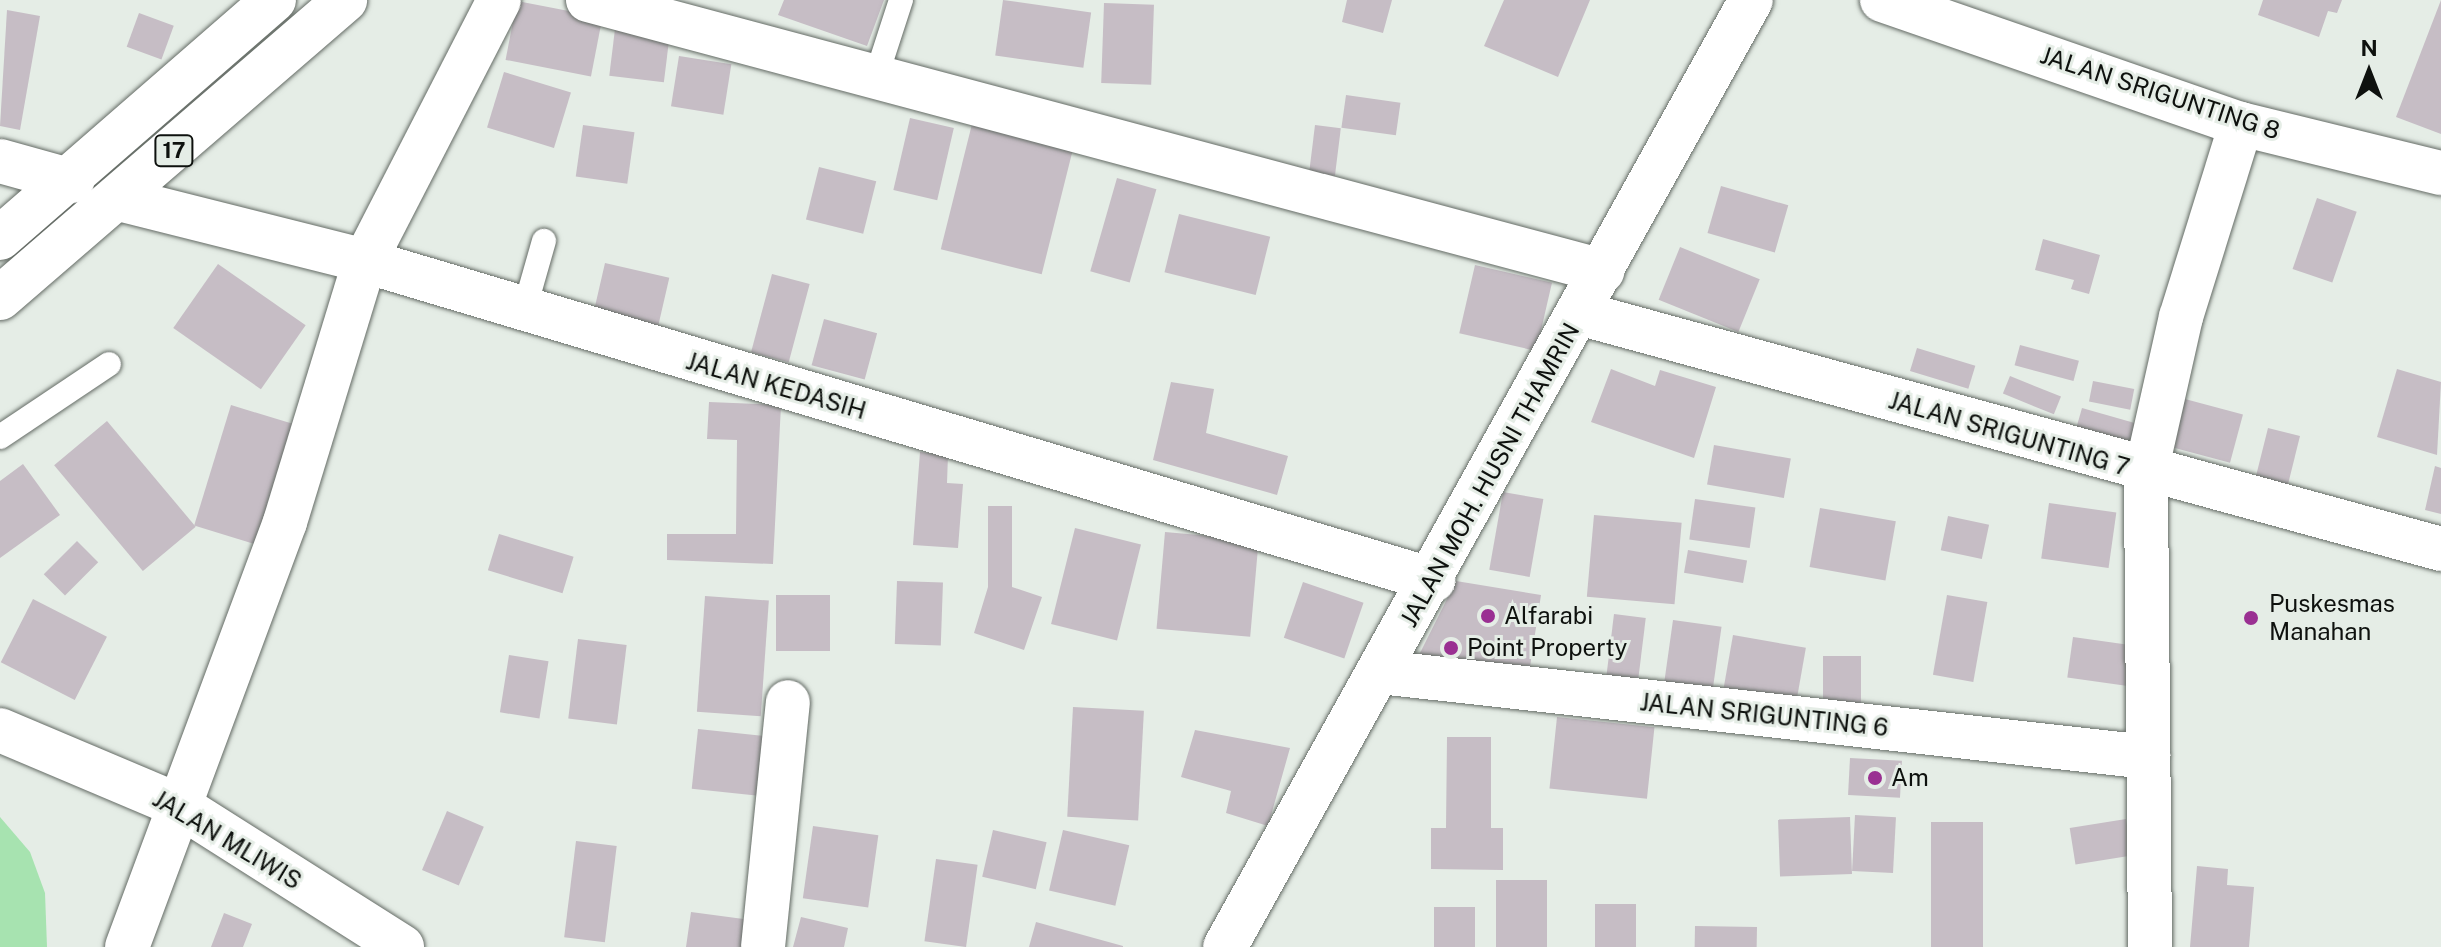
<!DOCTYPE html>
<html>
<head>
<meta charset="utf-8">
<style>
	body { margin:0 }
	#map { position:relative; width:2441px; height:947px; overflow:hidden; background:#e5ede6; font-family:"Public Sans",sans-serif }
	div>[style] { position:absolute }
	.green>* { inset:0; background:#a7e3b0 }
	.building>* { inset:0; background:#c6bdc5; transform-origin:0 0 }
	.roads { filter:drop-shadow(0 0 2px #646b65) drop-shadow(0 0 2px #646b65) }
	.service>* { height:24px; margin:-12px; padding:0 12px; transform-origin:12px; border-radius:12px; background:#fff }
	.minor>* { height:44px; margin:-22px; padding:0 22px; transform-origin:22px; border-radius:22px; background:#fff }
	.tertiary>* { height:44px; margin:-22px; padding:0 22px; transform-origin:22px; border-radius:22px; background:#fff }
	.trunk>* { height:44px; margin:-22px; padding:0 22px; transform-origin:22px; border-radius:22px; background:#fff }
	.dots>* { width:22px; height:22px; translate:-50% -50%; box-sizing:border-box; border:4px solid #e5ede6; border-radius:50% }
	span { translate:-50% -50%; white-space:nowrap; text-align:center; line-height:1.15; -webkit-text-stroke:6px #e5ede6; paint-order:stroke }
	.shield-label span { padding:2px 6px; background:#e5ede6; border:2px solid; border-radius:6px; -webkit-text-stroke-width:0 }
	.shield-label { font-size:22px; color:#0e110e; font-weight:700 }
	.street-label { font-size:24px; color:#0e110e }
	.poi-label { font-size:24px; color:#0e110e }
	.left { translate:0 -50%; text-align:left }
	.north { position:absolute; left:2329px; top:32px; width:80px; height:80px; -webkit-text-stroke:6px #e5ede6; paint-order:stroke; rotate:0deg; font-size:22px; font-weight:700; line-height:32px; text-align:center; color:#0e110e }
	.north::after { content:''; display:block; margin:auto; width:28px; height:36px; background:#0e110e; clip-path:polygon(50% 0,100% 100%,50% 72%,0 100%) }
</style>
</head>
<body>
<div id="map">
	<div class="green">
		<div style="clip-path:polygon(0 817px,30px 852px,45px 893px,47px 947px,0 947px)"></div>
	</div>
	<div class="building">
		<div style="clip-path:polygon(784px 0,884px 0,867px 46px,778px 15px)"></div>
		<div style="left:1003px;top:0;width:89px;height:56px;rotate:8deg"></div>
		<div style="clip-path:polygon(1347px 0,1392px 0,1383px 33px,1342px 22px)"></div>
		<div style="clip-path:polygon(1504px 0,1590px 0,1558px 77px,1484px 46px)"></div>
		<div style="clip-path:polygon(2263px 0,2342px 0,2337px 13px,2328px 11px,2319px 37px,2258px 15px)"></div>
		<div style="clip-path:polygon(2441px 0,2441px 134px,2396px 117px)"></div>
		<div style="left:517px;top:1px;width:87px;height:60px;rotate:11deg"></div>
		<div style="left:1104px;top:3px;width:50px;height:80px;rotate:2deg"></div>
		<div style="clip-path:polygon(7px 10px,40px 16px,20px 130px,0 126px)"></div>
		<div style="left:139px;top:13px;width:37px;height:36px;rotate:20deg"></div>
		<div style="left:615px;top:29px;width:55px;height:47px;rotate:7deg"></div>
		<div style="left:679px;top:56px;width:53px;height:51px;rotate:9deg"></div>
		<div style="left:504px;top:72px;width:70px;height:58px;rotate:17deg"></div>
		<div style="left:1346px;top:95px;width:55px;height:33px;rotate:8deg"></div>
		<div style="left:910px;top:118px;width:45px;height:74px;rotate:13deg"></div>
		<div style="left:972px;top:124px;width:104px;height:129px;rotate:14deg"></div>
		<div style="left:583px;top:125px;width:52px;height:52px;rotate:8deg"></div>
		<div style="left:1315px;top:125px;width:26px;height:48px;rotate:7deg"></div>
		<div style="left:819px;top:167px;width:59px;height:54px;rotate:14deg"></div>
		<div style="left:1117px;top:178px;width:41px;height:97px;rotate:16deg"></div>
		<div style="left:1721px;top:186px;width:70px;height:49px;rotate:16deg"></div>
		<div style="left:2317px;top:198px;width:42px;height:75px;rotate:19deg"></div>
		<div style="left:1179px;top:214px;width:94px;height:60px;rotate:14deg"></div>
		<div style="clip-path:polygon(2043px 239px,2100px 255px,2089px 294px,2071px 289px,2074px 280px,2035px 270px)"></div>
		<div style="left:1680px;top:247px;width:86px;height:57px;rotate:22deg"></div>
		<div style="left:605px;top:263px;width:66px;height:51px;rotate:13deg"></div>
		<div style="left:218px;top:264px;width:107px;height:78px;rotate:35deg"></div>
		<div style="left:1475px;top:265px;width:79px;height:70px;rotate:13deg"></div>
		<div style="left:772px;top:274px;width:39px;height:81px;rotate:15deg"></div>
		<div style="left:824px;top:319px;width:55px;height:48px;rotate:15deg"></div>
		<div style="left:2020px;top:345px;width:61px;height:21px;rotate:15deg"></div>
		<div style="left:1917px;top:348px;width:61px;height:24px;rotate:17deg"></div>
		<div style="clip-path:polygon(1611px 369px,1655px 386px,1660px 370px,1716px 387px,1694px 458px,1591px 422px)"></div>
		<div style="clip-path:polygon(2397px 369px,2441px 382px,2437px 455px,2377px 437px)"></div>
		<div style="left:2010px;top:376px;width:55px;height:19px;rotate:22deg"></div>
		<div style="left:2093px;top:381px;width:42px;height:21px;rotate:11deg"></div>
		<div style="clip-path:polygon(1171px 382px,1214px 389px,1206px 433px,1288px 456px,1277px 495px,1153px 460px)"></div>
		<div style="left:2185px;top:399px;width:60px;height:50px;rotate:15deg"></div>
		<div style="clip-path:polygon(709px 402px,781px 405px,773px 564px,667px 560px,667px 534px,736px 534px,737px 440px,707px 439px)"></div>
		<div style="left:231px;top:405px;width:67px;height:126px;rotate:17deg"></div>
		<div style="left:2082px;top:408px;width:62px;height:35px;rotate:16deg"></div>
		<div style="left:107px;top:421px;width:138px;height:69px;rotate:50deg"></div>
		<div style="left:2268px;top:428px;width:33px;height:59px;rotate:14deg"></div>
		<div style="left:1714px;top:445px;width:78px;height:40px;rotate:10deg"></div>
		<div style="clip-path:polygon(920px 452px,948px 455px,947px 483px,963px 484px,958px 548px,913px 545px)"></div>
		<div style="clip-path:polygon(23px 464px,60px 515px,0 558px,0 481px)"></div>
		<div style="clip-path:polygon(2435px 466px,2441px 468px,2441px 514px,2425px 510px)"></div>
		<div style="left:1503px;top:492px;width:41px;height:79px;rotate:10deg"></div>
		<div style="left:1695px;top:499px;width:61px;height:41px;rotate:8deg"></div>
		<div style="left:2049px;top:503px;width:68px;height:56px;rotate:8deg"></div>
		<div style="clip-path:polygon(988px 506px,1012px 506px,1012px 587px,1042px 597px,1024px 650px,974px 633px,988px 587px)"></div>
		<div style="left:1820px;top:508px;width:77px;height:60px;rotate:10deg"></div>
		<div style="left:1594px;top:515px;width:88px;height:82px;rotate:5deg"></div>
		<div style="left:1948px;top:516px;width:42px;height:35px;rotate:12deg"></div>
		<div style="left:1075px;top:528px;width:68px;height:99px;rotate:14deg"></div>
		<div style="left:1165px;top:532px;width:94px;height:97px;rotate:5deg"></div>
		<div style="left:499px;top:534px;width:78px;height:38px;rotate:17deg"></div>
		<div style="left:77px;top:541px;width:30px;height:47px;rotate:45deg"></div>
		<div style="left:1688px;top:550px;width:60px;height:23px;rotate:10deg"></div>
		<div style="left:897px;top:581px;width:46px;height:63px;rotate:2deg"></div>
		<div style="clip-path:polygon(1456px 581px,1541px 595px,1529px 673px,1416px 661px)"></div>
		<div style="left:1303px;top:582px;width:64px;height:59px;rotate:19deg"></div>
		<div style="left:776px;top:595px;width:54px;height:56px"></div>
		<div style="left:1947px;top:595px;width:41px;height:81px;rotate:10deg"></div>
		<div style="left:705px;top:596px;width:64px;height:116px;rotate:4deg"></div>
		<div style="left:33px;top:599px;width:83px;height:71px;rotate:27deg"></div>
		<div style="left:1614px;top:614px;width:32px;height:70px;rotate:7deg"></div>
		<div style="left:1673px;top:620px;width:49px;height:64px;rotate:8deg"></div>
		<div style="left:1733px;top:635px;width:74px;height:65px;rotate:10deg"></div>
		<div style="left:2073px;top:637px;width:61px;height:41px;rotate:8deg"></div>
		<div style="left:578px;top:639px;width:49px;height:80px;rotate:7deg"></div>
		<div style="left:509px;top:655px;width:40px;height:58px;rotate:9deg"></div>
		<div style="left:1823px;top:656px;width:38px;height:54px"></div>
		<div style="left:1073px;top:707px;width:71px;height:110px;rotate:3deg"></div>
		<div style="left:1557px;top:717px;width:98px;height:72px;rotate:6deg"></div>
		<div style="left:698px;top:729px;width:67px;height:60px;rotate:6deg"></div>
		<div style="clip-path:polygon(1195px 730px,1290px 748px,1268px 826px,1226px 813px,1231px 791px,1181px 777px)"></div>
		<div style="clip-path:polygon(1447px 737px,1491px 737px,1491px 828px,1503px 828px,1503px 870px,1431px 869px,1431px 828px,1446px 828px)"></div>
		<div style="left:1850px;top:758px;width:52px;height:37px;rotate:3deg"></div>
		<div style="left:447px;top:811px;width:40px;height:64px;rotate:23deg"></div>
		<div style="left:1855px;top:815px;width:41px;height:56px;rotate:3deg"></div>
		<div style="left:1850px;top:817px;width:57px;height:72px;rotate:88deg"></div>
		<div style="left:2126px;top:819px;width:37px;height:57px;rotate:81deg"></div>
		<div style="left:1931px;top:822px;width:52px;height:125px"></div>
		<div style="left:813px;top:826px;width:66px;height:73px;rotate:8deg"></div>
		<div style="left:993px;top:830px;width:55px;height:48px;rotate:13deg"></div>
		<div style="left:1063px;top:830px;width:68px;height:62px;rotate:13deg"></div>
		<div style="left:576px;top:841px;width:41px;height:97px;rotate:7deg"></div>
		<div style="left:936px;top:859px;width:42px;height:83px;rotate:8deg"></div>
		<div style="clip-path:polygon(2197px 866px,2228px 869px,2227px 885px,2254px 887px,2249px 947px,2190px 947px)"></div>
		<div style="left:1496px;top:880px;width:51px;height:67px"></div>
		<div style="left:1595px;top:904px;width:41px;height:43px"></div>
		<div style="left:1434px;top:907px;width:41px;height:40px"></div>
		<div style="clip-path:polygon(691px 912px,751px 920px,747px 947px,686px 947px)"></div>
		<div style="clip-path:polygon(224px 913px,252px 924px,243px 947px,211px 947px)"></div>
		<div style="clip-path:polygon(801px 917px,848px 928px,844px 947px,793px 947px)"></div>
		<div style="clip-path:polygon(1036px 922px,1123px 946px,1123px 947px,1029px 947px)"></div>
		<div style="left:1695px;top:926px;width:62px;height:21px;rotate:1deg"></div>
	</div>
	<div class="roads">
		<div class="service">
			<div style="left:875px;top:80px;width:84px;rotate:-72deg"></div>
			<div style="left:524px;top:311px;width:73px;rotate:-74.1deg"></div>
			<div style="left:0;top:437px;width:131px;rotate:-33.8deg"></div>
		</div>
		<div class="minor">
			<div style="left:588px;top:0;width:1050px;rotate:14.96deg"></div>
			<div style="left:1882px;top:0;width:380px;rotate:19.1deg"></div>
			<div style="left:2241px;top:124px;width:206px;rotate:13.8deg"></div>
			<div style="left:0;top:161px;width:75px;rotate:15.5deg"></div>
			<div style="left:119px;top:199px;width:254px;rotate:14.1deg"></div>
			<div style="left:365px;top:261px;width:1115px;rotate:16.63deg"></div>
			<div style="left:1579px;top:313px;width:894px;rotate:15.31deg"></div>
			<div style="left:1380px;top:672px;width:773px;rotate:6.32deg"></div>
			<div style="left:0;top:730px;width:195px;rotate:22.9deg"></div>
			<div style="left:180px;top:806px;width:263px;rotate:32.4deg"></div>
			<div style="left:127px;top:947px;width:453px;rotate:-69.6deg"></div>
			<div style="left:285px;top:522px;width:273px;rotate:-73deg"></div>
			<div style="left:365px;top:261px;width:293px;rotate:-62.8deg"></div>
			<div style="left:763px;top:947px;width:246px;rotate:-84.2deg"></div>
			<div style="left:2150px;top:947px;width:475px;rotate:-90.5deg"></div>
			<div style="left:2146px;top:472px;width:159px;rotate:-77.3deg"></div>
			<div style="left:2181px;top:317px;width:202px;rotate:-72.7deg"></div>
		</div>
		<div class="tertiary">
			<div style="left:1225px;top:947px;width:1083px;rotate:-60.95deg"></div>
		</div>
		<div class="trunk">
			<div style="left:0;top:238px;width:363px;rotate:-41deg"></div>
			<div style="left:0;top:298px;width:456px;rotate:-40.8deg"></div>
		</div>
	</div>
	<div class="dots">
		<div style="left:1488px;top:616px;background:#9a3092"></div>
		<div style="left:2251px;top:618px;background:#9a3092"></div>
		<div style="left:1451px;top:648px;background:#9a3092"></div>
		<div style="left:1875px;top:778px;background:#9a3092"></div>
	</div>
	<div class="shield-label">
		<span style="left:174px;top:151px">17</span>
	</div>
	<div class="street-label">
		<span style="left:2160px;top:93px;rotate:18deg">JALAN SRIGUNTING 8</span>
		<span style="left:776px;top:386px;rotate:16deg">JALAN KEDASIH</span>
		<span style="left:2009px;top:434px;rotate:16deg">JALAN SRIGUNTING 7</span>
		<span style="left:1490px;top:475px;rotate:-61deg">JALAN MOH. HUSNI THAMRIN</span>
		<span style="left:1764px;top:715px;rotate:6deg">JALAN SRIGUNTING 6</span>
		<span style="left:227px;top:840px;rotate:31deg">JALAN MLIWIS</span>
	</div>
	<div class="poi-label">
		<span class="left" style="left:2269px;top:618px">Puskesmas<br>Manahan</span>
		<span class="left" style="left:1504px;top:616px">Alfarabi</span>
		<span class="left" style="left:1467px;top:648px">Point Property</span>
		<span class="left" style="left:1891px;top:778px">Am</span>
	</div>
	<div class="north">N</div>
</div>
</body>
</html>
